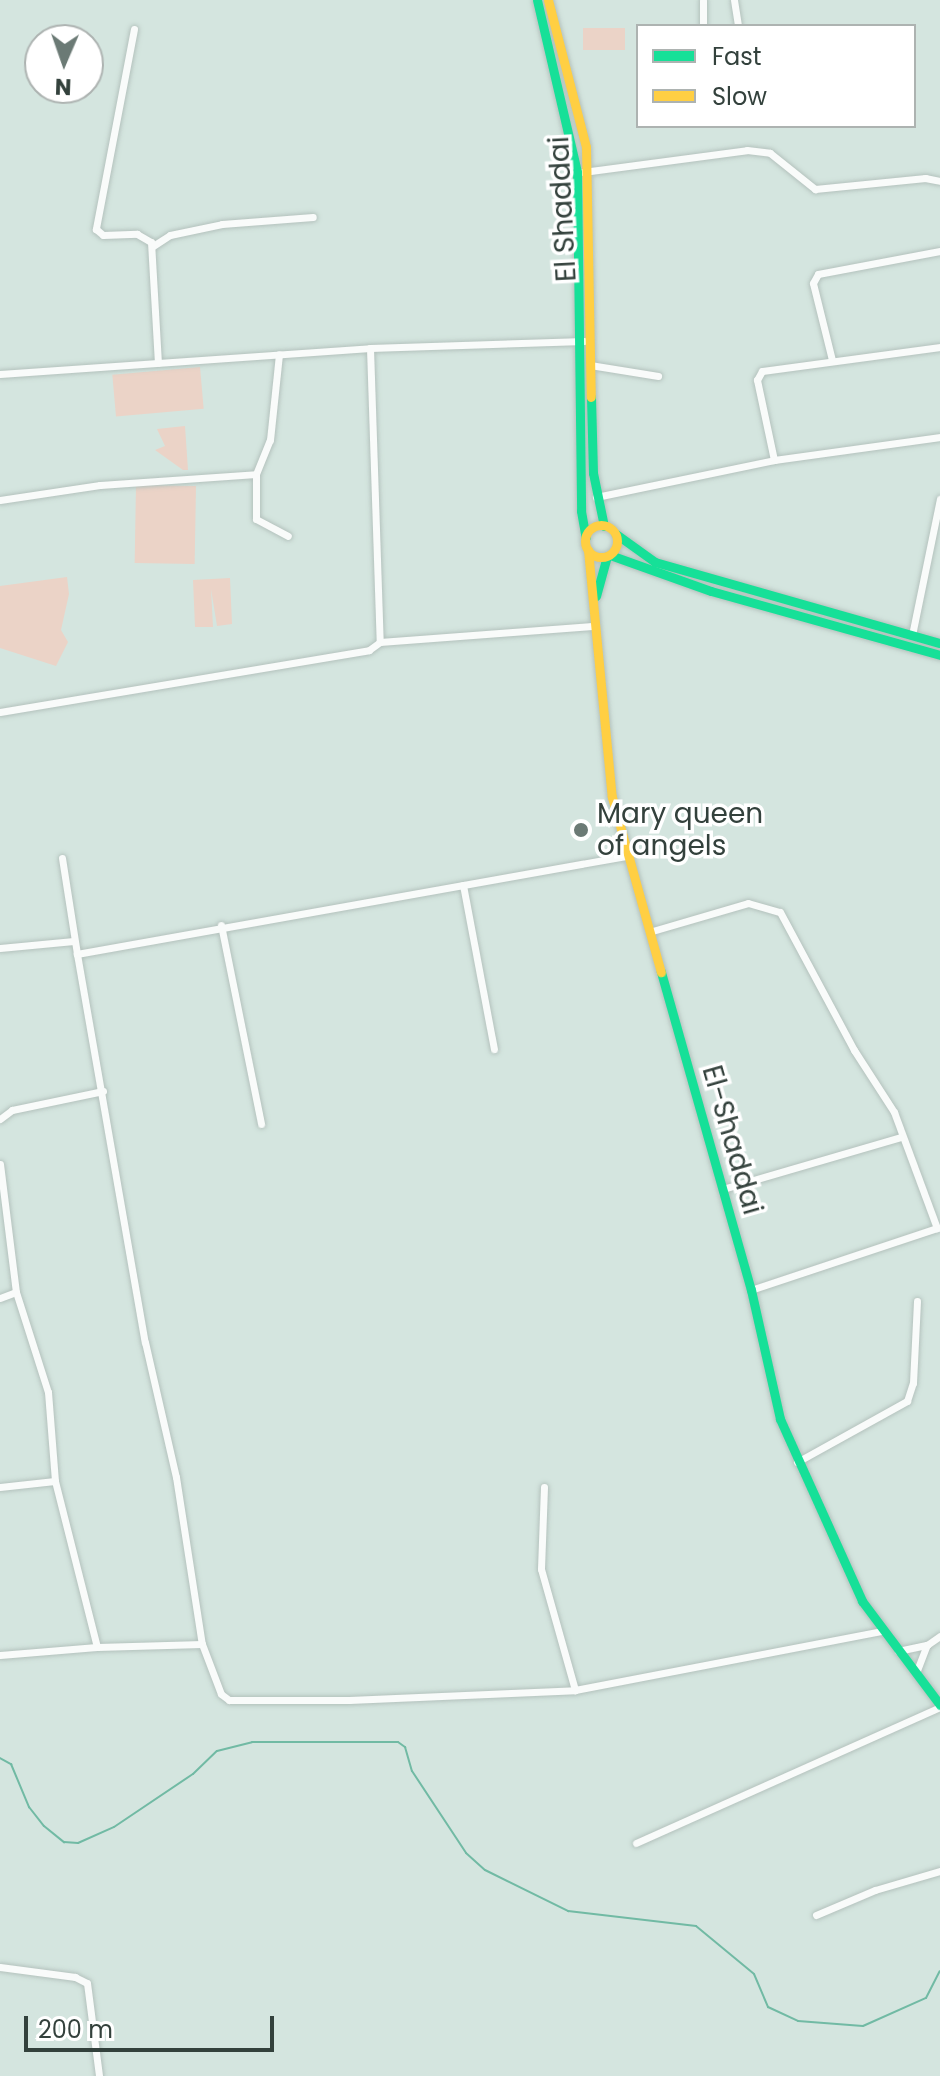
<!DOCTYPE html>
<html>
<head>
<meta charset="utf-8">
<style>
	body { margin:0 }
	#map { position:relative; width:940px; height:2076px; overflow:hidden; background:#d4e5df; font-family:Poppins,sans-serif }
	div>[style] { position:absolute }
	.green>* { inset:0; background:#ebd3c7; transform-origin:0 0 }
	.stream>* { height:2px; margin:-1px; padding:0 1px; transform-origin:1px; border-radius:1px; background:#71baa4 }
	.roads { filter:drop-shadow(0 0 2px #b4c2bd) drop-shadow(0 0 2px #b4c2bd) }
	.street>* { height:7px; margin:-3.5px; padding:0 3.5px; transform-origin:3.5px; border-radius:3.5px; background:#f9fbfa }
	.fast>* { height:9px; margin:-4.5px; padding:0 4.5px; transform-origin:4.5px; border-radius:4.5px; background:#16e098 }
	.slow>* { height:9px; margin:-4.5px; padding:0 4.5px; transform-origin:4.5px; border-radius:4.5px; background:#ffcf43 }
	.slow>.ring { margin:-4.5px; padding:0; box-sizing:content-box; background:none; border:9px solid #ffcf43; border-radius:50% }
	.dots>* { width:22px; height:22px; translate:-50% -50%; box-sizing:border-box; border:4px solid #fff; border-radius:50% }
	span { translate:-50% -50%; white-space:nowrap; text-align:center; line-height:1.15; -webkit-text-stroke:7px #fff; paint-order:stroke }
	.street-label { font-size:28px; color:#33413c }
	.poi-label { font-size:28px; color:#33413c }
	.left { translate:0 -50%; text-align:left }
	.legend { position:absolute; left:636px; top:24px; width:280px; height:104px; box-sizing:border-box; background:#fff; border:2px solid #adb3b1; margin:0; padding:10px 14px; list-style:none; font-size:24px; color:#33413c }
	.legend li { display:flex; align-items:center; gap:16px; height:40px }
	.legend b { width:40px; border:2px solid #adb3b1 }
	.north { position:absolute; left:24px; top:24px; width:80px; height:80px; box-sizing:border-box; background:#fff; border:2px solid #adb3b1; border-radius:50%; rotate:182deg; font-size:22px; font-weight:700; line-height:32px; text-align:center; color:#33413c }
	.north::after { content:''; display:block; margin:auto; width:28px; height:36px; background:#6b7a75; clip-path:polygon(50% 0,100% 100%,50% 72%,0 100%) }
	.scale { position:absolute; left:24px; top:2016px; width:250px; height:36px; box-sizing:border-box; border:4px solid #33413c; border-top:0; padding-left:10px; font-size:24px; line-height:28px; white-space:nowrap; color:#33413c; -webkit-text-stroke:6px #fff; paint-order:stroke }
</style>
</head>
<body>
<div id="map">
	<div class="green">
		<div style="left:583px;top:28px;width:42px;height:22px"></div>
		<div style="left:200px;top:367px;width:42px;height:88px;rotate:85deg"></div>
		<div style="clip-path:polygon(185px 426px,188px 470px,183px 470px,155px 450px,165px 446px,157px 429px)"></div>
		<div style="left:196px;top:486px;width:78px;height:60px;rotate:91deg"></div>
		<div style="clip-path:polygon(67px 577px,69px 594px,61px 630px,68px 642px,56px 666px,0 648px,0 586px)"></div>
		<div style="clip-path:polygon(230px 578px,232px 624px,217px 626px,211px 589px,213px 627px,195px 627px,193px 580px)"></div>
	</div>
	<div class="stream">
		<div style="left:0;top:1758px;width:13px;rotate:29deg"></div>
		<div style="left:11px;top:1764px;width:47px;rotate:67.3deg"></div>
		<div style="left:29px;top:1807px;width:24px;rotate:52deg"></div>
		<div style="left:44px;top:1826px;width:26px;rotate:39deg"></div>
		<div style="left:64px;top:1842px;width:14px;rotate:4deg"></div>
		<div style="left:78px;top:1843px;width:39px;rotate:-24deg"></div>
		<div style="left:114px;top:1827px;width:95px;rotate:-33.9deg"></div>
		<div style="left:193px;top:1774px;width:33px;rotate:-44deg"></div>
		<div style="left:217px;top:1751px;width:36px;rotate:-14deg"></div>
		<div style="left:252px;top:1742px;width:146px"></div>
		<div style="left:398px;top:1742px;width:9px;rotate:36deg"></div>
		<div style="left:405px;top:1747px;width:25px;rotate:74deg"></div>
		<div style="left:412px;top:1771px;width:98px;rotate:56.6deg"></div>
		<div style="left:466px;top:1853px;width:25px;rotate:42deg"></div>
		<div style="left:485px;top:1870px;width:93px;rotate:26.3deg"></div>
		<div style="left:568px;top:1911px;width:129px;rotate:6.7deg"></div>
		<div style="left:696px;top:1926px;width:75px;rotate:39.6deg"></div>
		<div style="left:754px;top:1974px;width:36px;rotate:67deg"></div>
		<div style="left:768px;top:2007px;width:33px;rotate:25deg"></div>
		<div style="left:798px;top:2021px;width:65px;rotate:4.4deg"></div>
		<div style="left:863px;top:2026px;width:69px;rotate:-24deg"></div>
		<div style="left:926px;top:1998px;width:30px;rotate:-63deg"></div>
	</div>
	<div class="roads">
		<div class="street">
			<div style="left:734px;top:0;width:26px;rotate:81deg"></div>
			<div style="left:703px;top:26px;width:26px;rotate:-90deg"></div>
			<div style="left:134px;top:29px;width:204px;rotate:100.8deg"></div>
			<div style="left:96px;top:229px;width:9px;rotate:41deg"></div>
			<div style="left:103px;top:235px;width:34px;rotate:-2deg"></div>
			<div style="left:137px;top:234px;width:16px;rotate:30deg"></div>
			<div style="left:151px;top:242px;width:121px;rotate:86.7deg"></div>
			<div style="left:583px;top:172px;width:165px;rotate:-7.6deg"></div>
			<div style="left:747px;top:150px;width:23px;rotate:7deg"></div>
			<div style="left:770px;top:153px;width:58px;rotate:38.7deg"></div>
			<div style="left:815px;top:189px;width:111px;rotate:-5.7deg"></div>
			<div style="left:925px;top:178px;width:15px;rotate:11deg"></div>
			<div style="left:153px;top:246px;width:20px;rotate:-33deg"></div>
			<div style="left:170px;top:235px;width:53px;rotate:-11.9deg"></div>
			<div style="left:222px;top:224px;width:91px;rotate:-4.4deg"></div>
			<div style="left:370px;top:348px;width:214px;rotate:-1.9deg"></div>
			<div style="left:832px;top:360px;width:79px;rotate:-103.9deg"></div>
			<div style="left:813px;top:283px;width:10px;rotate:-61deg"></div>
			<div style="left:818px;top:274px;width:124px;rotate:-10.7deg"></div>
			<div style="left:590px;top:365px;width:69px;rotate:9.2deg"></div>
			<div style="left:0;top:374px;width:371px;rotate:-4deg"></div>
			<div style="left:370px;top:348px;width:294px;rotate:88.1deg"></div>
			<div style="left:774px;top:460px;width:82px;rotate:-102deg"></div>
			<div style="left:757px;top:380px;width:10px;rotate:-61deg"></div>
			<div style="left:762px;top:371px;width:180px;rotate:-7.7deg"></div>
			<div style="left:256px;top:474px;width:45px;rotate:90deg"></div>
			<div style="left:256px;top:519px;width:36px;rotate:28deg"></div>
			<div style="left:596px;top:497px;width:182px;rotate:-11.7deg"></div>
			<div style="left:774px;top:460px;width:168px;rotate:-7.9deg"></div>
			<div style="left:0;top:500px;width:101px;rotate:-8.5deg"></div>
			<div style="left:100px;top:485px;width:156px;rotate:-4deg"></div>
			<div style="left:256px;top:474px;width:37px;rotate:-68deg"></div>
			<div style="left:270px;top:440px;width:86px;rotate:-84deg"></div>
			<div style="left:912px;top:635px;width:139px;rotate:-78.4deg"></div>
			<div style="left:0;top:712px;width:374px;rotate:-9.5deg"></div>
			<div style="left:369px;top:650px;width:14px;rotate:-36deg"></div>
			<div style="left:380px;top:642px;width:216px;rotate:-4.3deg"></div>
			<div style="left:626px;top:856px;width:558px;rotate:169.88deg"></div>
			<div style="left:77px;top:954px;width:394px;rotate:80.1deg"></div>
			<div style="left:145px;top:1342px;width:139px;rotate:77.1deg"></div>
			<div style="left:176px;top:1477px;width:169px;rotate:81.2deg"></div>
			<div style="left:202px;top:1644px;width:53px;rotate:69.2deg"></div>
			<div style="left:221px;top:1694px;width:10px;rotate:37deg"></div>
			<div style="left:229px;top:1700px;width:120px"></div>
			<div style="left:349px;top:1700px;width:226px;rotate:-2.5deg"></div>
			<div style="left:575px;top:1690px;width:313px;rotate:-10.9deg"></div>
			<div style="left:62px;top:858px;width:97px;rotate:81.1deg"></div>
			<div style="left:463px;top:885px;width:167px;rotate:79.3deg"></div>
			<div style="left:221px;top:925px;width:203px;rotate:78.6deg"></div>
			<div style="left:649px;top:932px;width:103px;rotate:-16.3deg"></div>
			<div style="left:748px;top:903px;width:33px;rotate:16deg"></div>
			<div style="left:780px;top:912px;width:157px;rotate:61.8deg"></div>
			<div style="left:854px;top:1050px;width:74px;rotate:57.2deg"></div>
			<div style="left:894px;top:1112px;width:124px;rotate:69.7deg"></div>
			<div style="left:937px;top:1228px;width:196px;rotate:161.6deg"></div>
			<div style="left:0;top:948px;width:74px;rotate:-5.4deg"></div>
			<div style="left:0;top:1119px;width:15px;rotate:-37deg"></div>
			<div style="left:12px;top:1110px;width:93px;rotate:-11.8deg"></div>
			<div style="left:0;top:1164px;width:129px;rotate:82.9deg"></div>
			<div style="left:16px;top:1292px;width:105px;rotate:72.3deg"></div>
			<div style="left:48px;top:1392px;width:89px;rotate:85.5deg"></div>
			<div style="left:55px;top:1481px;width:171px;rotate:75.8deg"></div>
			<div style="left:97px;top:1647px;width:105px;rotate:-1.6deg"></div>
			<div style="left:723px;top:1189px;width:185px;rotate:-16.3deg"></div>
			<div style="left:0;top:1298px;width:17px;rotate:-21deg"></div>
			<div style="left:797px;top:1462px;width:126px;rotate:-29deg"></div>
			<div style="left:907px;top:1401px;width:19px;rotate:-72deg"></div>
			<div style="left:913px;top:1383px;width:82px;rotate:-87.2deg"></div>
			<div style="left:0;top:1487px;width:55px;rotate:-6.2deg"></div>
			<div style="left:544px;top:1487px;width:82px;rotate:92.1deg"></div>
			<div style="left:541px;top:1569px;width:126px;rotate:74.3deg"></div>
			<div style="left:898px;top:1651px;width:30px;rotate:-12deg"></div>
			<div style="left:927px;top:1645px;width:16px;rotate:-35deg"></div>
			<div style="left:0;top:1655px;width:97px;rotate:-4.7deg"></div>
			<div style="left:916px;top:1673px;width:30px;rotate:-69deg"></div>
			<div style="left:636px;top:1843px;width:333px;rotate:-24.1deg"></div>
			<div style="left:816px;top:1915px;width:64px;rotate:-23deg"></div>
			<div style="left:875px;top:1890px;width:68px;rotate:-16.3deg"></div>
			<div style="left:0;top:1967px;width:76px;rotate:7.6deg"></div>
			<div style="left:75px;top:1977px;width:13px;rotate:27deg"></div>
			<div style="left:87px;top:1983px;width:94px;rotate:82.6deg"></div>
		</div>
		<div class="fast">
			<div style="left:537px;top:0;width:177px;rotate:76.9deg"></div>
			<div style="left:577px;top:172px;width:339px;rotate:89.3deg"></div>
			<div style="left:581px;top:511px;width:27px;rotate:80deg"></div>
			<div style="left:591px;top:397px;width:76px;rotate:88.5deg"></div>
			<div style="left:593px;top:473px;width:54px;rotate:78.3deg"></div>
			<div style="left:616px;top:534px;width:48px;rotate:35.7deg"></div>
			<div style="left:655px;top:562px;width:296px;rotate:15.9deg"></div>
			<div style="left:610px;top:555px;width:107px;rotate:19.6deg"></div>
			<div style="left:711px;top:591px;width:238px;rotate:15.6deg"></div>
			<div style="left:596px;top:596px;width:41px;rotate:-74.6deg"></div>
			<div style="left:661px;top:972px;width:330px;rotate:74.2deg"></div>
			<div style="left:751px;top:1290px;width:132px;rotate:77.3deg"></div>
			<div style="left:780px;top:1419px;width:200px;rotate:65.7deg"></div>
			<div style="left:862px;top:1601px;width:130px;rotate:53.1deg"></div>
		</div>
		<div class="slow">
			<div style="left:548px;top:0;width:152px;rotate:75.5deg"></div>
			<div style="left:586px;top:147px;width:250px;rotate:88.9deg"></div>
			<div class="ring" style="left:585px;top:525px;width:23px;height:23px"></div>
			<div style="left:588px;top:550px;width:248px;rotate:84.5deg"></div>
			<div style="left:612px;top:797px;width:182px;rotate:74.4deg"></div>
		</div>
	</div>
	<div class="dots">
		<div style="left:581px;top:830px;background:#6b7a75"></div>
	</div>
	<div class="street-label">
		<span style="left:563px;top:209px;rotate:-93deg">El Shaddai</span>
		<span style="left:732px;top:1140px;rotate:74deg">El-Shaddai</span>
	</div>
	<div class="poi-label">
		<span class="left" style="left:597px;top:830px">Mary queen<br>of angels</span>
	</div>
	<ul class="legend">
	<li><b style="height:10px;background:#16e098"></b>Fast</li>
	<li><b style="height:10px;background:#ffcf43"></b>Slow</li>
	</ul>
	<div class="north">N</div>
	<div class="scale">200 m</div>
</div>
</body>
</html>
